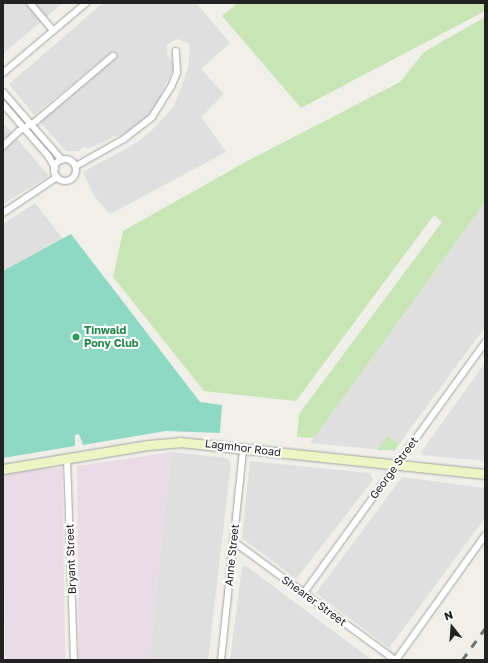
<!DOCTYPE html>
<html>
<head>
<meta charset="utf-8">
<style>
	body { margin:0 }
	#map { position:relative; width:488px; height:663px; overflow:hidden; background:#f1efe9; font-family:"Golos Text",sans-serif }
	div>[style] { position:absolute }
	.residential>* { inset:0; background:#e0dfdf }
	.industrial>* { inset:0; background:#e9dce6; transform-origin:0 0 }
	.grass>* { inset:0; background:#c8e6b5 }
	.pitch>* { inset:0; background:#8fd8c3 }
	.roads { filter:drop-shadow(0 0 1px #a3a3a3) drop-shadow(0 0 1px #a3a3a3) }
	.street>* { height:6px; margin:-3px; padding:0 3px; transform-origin:3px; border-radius:3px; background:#fff }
	.street>.ring { margin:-3px; padding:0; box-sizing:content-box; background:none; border:6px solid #fff; border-radius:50% }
	.secondary>* { height:9px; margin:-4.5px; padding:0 4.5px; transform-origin:4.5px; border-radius:4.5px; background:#edf5c4 }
	.rail>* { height:2.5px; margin-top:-1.25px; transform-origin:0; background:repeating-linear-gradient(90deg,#707070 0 8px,transparent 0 16px) }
	.dots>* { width:11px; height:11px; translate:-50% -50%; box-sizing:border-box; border:2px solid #fff; border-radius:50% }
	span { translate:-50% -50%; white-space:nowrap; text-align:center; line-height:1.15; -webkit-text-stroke:4px #fff; paint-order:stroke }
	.leisure-label { font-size:11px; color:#27864d; font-weight:700 }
	.left { translate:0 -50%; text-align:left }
	.street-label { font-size:11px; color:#222 }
	.frame { position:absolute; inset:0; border:4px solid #222; pointer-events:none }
	.north { position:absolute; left:432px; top:607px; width:40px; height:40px; -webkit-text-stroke:3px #fff; paint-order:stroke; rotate:343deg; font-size:11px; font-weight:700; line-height:16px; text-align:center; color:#222 }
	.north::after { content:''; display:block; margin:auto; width:14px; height:18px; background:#222; clip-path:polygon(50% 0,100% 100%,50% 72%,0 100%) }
</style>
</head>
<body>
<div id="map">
	<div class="residential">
		<div style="clip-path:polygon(3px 3px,63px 3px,3px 54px)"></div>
		<div style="clip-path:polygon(103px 3px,196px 3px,230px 43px,201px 69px,224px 94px,201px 117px,226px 152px,110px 214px,94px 196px,83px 172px,136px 143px,152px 130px,174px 106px,188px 68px,190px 48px,188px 43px,177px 39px,167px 45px,167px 54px,175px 67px,161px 93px,161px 100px,146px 118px,121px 136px,116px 136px,90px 148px,83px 147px,80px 151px,66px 151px,40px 122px,118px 56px,113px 51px,34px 115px,9px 84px)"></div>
		<div style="clip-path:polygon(3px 122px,49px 176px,3px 204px)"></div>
		<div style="clip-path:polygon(485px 202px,485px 327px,394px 451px,310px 443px)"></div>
		<div style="clip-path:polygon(35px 203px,63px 239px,3px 271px,3px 224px)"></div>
		<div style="clip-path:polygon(485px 363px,485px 461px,422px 455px,421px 452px)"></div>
		<div style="clip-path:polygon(171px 452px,227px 458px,231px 463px,208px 660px,149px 660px)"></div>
		<div style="clip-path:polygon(250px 461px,370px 473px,373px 480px,296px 579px,242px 538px)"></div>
		<div style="clip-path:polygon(402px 477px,485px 488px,485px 518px,389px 648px,316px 593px)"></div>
		<div style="clip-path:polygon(246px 566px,372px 660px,230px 660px,242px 567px)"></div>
	</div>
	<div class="industrial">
		<div style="clip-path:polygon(171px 452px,149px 660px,79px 660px,77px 466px)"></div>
		<div style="left:62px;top:468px;width:192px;height:60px;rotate:89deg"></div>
	</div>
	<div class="grass">
		<div style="clip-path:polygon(238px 3px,485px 3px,485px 11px,301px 108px,222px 16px)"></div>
		<div style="clip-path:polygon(485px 17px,485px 202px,314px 438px,297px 437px,299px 414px,442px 222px,434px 215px,296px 401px,204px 391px,113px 277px,123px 231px,249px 160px,400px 82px,424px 52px)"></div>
		<div style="clip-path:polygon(388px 436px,399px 444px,395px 450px,377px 450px)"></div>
	</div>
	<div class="pitch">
		<div style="clip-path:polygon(71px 234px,200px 402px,222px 405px,220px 433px,166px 431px,83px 445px,79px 434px,75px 435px,75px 446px,3px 458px,3px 271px)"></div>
	</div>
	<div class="roads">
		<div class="street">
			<div style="left:30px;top:3px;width:35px;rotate:50deg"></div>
			<div style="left:3px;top:73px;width:109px;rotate:-40.1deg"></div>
			<div style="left:3px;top:92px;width:90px;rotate:49.1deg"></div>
			<div style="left:3px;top:104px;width:70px;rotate:49deg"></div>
			<div style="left:49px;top:157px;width:13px;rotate:61deg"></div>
			<div style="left:3px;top:146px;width:22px;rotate:-43deg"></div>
			<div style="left:19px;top:131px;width:20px;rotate:-30deg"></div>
			<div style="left:36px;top:121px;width:101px;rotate:-40.2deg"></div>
			<div class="ring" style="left:54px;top:159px;width:16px;height:16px"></div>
			<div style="left:76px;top:166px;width:55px;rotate:-29.4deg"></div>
			<div style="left:124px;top:139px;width:36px;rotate:-38deg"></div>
			<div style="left:152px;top:117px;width:36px;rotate:-58deg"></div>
			<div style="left:171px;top:87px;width:15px;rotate:-67deg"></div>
			<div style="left:177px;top:73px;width:22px;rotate:-93deg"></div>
			<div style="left:3px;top:213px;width:65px;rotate:-33.7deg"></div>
			<div style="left:67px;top:459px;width:201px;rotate:88deg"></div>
			<div style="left:233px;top:541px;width:201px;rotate:36.3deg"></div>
			<div style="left:303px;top:594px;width:310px;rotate:-54.1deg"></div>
			<div style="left:221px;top:660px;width:212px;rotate:-84deg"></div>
			<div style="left:396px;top:660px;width:153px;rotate:-54.5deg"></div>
		</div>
		<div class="secondary">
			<div style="left:3px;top:469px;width:147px;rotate:-9.4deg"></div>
			<div style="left:148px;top:445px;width:32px;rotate:-5deg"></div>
			<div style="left:180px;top:442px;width:307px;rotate:6deg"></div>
		</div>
	</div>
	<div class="rail">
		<div style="left:462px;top:660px;width:39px;rotate:-54deg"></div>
	</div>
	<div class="dots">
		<div style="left:76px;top:337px;background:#2e9e5b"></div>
	</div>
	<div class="leisure-label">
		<span class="left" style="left:84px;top:337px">Tinwald<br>Pony Club</span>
	</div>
	<div class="street-label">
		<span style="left:243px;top:448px;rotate:7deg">Lagmhor Road</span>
		<span style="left:394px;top:468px;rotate:-54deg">George Street</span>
		<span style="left:232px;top:555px;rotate:-84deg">Anne Street</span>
		<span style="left:71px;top:559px;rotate:-92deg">Bryant Street</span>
		<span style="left:314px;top:601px;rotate:36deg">Shearer Street</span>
	</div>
	<div class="frame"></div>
	<div class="north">N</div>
</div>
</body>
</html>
